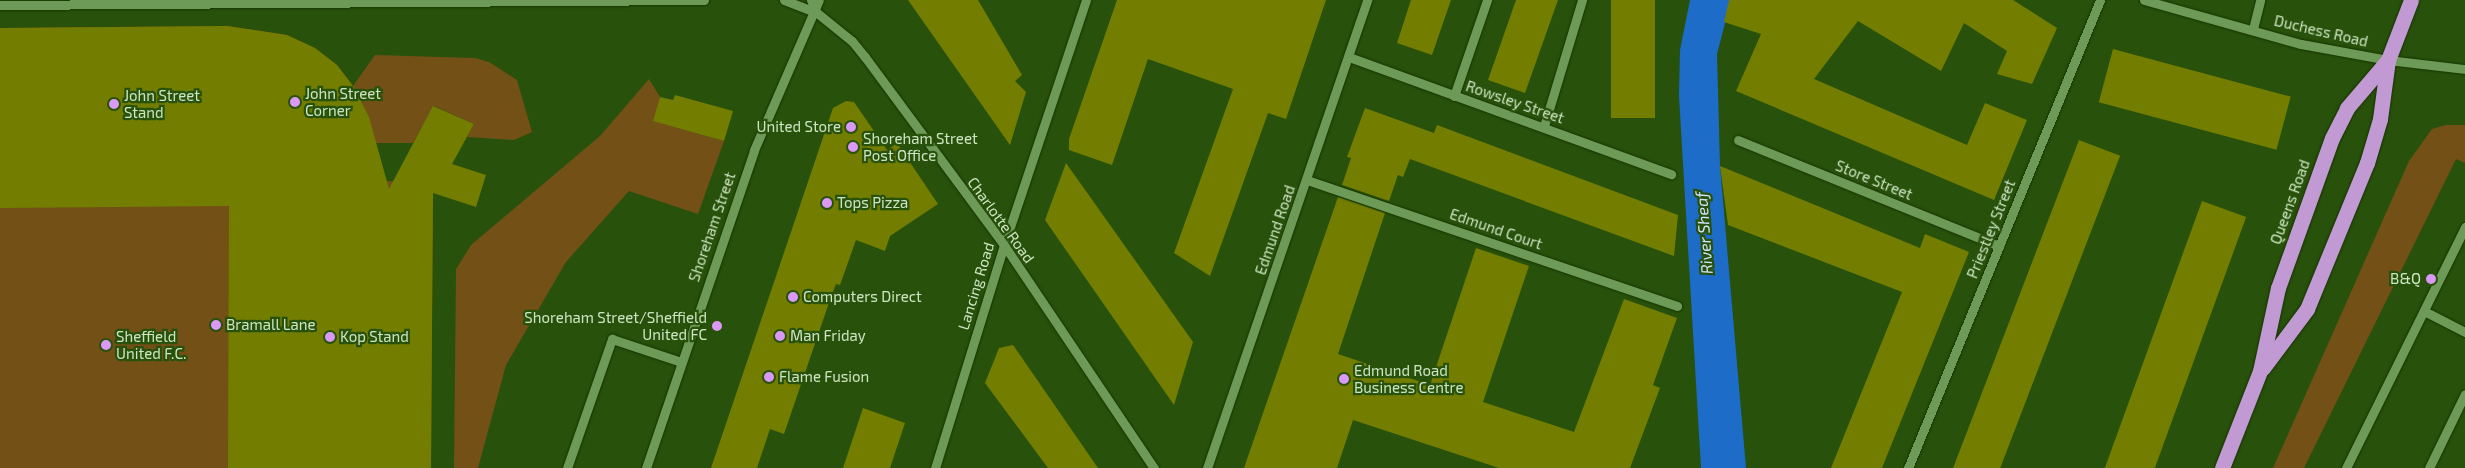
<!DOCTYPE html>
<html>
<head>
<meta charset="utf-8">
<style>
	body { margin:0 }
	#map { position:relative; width:2465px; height:468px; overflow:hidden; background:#28510b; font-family:"Exo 2",sans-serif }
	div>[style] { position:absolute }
	.green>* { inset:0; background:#735016 }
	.water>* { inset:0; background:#1d6cc8 }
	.building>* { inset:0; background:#737e00; transform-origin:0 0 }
	.roads { filter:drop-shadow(0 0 1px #163400) drop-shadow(0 0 1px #163400) }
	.minor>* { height:9px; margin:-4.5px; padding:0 4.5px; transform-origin:4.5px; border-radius:4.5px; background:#6d9a56 }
	.highway>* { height:15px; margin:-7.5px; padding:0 7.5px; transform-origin:7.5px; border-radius:7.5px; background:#c29ad3 }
	.dots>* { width:14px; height:14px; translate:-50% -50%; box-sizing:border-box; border:2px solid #28510b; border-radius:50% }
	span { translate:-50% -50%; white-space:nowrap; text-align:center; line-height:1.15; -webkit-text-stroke:4.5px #28510b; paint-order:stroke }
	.street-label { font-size:15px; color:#cde5c2 }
	.poi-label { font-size:15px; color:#cde5c2 }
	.left { translate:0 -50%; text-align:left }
	.right { translate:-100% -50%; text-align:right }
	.water-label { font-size:16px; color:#d3e5fd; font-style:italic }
</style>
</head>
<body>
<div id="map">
	<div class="green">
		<div style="clip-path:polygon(227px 26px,287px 35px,315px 48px,337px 65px,353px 86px,375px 55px,475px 58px,489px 62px,517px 80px,532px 132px,514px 140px,467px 137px,474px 124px,434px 106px,413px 143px,376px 143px,381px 181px,433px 182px,431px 468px,0 468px,0 28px)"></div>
		<div style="clip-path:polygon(649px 79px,660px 97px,654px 121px,724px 141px,698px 214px,629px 191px,566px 262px,506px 365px,478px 468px,454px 468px,456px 269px,471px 245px,600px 136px)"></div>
		<div style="clip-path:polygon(2446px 125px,2465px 125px,2465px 163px,2456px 159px,2304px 468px,2273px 468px,2409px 161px,2432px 129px)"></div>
	</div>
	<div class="water">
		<div style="clip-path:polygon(1690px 0,1731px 0,1717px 54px,1720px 166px,1746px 468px,1701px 468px,1679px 96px,1680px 50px)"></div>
	</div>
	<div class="building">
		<div style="clip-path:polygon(908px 0,978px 0,1022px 75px,1015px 81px,1026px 92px,1010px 145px)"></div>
		<div style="clip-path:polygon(1117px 0,1326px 0,1286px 119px,1268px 113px,1210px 276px,1174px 253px,1233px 89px,1148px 59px,1112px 165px,1069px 150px,1069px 139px)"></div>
		<div style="clip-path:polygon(1411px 0,1451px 0,1432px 55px,1397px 43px)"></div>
		<div style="clip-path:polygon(1516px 0,1558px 0,1525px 93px,1488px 80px)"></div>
		<div style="left:1611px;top:0;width:44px;height:118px"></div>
		<div style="clip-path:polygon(1729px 0,2013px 0,2057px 28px,2032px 84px,1997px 74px,2007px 51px,1964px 23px,1941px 71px,1858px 21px,1814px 79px,1967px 145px,1985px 103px,2027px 120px,1994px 200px,1736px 91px,1761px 34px,1724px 22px)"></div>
		<div style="clip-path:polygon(227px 26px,287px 35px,315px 48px,337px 65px,353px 86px,369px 117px,389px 189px,433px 106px,474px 124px,452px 164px,486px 175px,476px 207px,433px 193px,431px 468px,228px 468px,229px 206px,0 208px,0 28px)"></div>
		<div style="left:2113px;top:49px;width:184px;height:55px;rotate:15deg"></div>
		<div style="clip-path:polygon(675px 95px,733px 111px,724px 141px,653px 121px,660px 97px,673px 100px)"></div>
		<div style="clip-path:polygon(846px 101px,854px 102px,887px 150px,897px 143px,938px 204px,890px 236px,885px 251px,856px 240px,840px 285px,836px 284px,831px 297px,784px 434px,770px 429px,757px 468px,711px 468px,833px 108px)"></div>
		<div style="clip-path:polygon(1365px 108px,1434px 133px,1437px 125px,1678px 215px,1674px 256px,1410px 159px,1403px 177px,1398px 175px,1389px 201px,1342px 185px,1351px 158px,1347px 157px)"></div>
		<div style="left:2079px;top:140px;width:44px;height:354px;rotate:21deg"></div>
		<div style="clip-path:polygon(1066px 163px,1193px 342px,1174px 405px,1045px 220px)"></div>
		<div style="clip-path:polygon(1720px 166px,1920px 248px,1925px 234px,1969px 252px,1882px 468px,1831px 468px,1902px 292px,1728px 225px)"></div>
		<div style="clip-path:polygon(1338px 197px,1385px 213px,1338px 354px,1430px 385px,1476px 248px,1529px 266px,1483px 402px,1574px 432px,1624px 299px,1677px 318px,1653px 385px,1660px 388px,1630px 468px,1499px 468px,1353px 420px,1337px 468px,1244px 468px)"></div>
		<div style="left:2202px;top:201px;width:47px;height:287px;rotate:20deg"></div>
		<div style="clip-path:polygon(1013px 345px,1098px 468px,1048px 468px,985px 383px,999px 348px)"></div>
		<div style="clip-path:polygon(863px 408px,905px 423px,890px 468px,843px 468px)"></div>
	</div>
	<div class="roads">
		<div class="minor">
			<div style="left:784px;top:0;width:34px;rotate:21deg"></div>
			<div style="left:811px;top:0;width:13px;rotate:67deg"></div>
			<div style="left:816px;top:12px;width:46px;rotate:38.9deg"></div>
			<div style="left:852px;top:41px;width:21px;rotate:51deg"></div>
			<div style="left:865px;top:57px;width:234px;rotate:53.5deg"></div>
			<div style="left:1004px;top:245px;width:269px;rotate:56.1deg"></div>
			<div style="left:2144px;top:0;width:163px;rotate:15.7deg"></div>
			<div style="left:2301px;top:44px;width:88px;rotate:10.4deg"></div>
			<div style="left:2388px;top:60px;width:78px;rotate:6.7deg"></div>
			<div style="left:0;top:5px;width:704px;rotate:-0.41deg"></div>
			<div style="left:2253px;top:29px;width:30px;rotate:-76deg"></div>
			<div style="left:1349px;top:57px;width:343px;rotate:20deg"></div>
			<div style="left:1454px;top:96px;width:102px;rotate:-71deg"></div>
			<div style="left:1544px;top:126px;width:132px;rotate:-73.2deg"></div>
			<div style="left:1738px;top:140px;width:282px;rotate:22.1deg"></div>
			<div style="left:1307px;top:180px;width:391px;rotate:18.8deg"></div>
			<div style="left:2424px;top:311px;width:46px;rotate:27.1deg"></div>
			<div style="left:567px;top:468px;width:137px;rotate:-70.8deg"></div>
			<div style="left:612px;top:339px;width:73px;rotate:18.4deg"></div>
			<div style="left:646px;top:468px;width:336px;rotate:-71.2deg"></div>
			<div style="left:754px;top:150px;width:163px;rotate:-66.6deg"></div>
			<div style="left:935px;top:468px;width:233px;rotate:-72.8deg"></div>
			<div style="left:1004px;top:245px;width:258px;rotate:-71.5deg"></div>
			<div style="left:1207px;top:468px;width:495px;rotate:-71.1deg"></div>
			<div style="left:1908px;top:468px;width:506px;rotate:-67.69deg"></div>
			<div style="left:2346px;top:468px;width:269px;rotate:-63.7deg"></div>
			<div style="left:2429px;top:468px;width:82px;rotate:-64.1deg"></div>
		</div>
		<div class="highway">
			<div style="left:2263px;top:368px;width:74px;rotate:-53.3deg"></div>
			<div style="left:2307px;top:309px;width:158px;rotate:-67.7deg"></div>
			<div style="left:2367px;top:163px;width:46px;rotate:-73.5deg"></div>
			<div style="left:2380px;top:119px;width:60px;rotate:-82.3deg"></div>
			<div style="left:2388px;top:60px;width:64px;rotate:-69deg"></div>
			<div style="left:2222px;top:468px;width:104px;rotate:-68.6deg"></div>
			<div style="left:2260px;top:371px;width:85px;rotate:-77.8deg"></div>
			<div style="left:2278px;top:288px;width:159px;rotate:-70.2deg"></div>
			<div style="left:2332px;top:138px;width:34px;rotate:-63deg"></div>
			<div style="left:2347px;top:108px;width:63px;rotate:-49.5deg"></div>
		</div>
	</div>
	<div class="dots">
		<div style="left:295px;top:102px;background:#db99f6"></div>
		<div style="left:114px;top:104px;background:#db99f6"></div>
		<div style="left:851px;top:127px;background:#db99f6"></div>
		<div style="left:853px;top:147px;background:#db99f6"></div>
		<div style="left:827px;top:203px;background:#db99f6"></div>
		<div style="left:2431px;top:279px;background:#db99f6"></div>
		<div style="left:793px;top:297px;background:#db99f6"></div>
		<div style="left:216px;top:325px;background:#db99f6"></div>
		<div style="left:717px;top:326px;background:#db99f6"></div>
		<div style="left:780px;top:336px;background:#db99f6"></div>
		<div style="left:330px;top:337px;background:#db99f6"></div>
		<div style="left:106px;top:345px;background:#db99f6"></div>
		<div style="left:769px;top:377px;background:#db99f6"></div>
		<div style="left:1344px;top:379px;background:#db99f6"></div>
	</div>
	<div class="street-label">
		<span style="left:2321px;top:31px;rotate:13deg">Duchess Road</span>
		<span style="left:1515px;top:102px;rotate:19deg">Rowsley Street</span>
		<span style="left:1874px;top:180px;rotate:22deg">Store Street</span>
		<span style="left:2290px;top:202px;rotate:-70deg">Queens Road</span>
		<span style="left:1001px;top:220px;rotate:54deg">Charlotte Road</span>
		<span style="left:712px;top:227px;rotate:-71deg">Shoreham Street</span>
		<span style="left:1496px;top:229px;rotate:19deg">Edmund Court</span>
		<span style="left:1991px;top:229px;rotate:-68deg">Priestley Street</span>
		<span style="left:1275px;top:230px;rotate:-71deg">Edmund Road</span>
		<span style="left:976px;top:286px;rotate:-73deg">Lancing Road</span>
	</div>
	<div class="poi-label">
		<span class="left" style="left:305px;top:102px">John Street<br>Corner</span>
		<span class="left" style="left:124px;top:104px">John Street<br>Stand</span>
		<span class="right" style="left:841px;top:127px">United Store</span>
		<span class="left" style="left:863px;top:147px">Shoreham Street<br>Post Office</span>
		<span class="left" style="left:837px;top:203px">Tops Pizza</span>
		<span class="right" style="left:2421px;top:279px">B&amp;Q</span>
		<span class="left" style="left:803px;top:297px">Computers Direct</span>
		<span class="right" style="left:707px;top:326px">Shoreham Street/Sheffield<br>United FC</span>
		<span class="left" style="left:226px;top:325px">Bramall Lane</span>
		<span class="left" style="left:116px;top:345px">Sheffield<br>United F.C.</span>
		<span class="left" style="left:790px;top:336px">Man Friday</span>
		<span class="left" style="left:340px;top:337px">Kop Stand</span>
		<span class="left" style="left:1354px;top:379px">Edmund Road<br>Business Centre</span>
		<span class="left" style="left:779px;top:377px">Flame Fusion</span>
	</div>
	<div class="water-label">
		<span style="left:1704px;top:233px;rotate:-94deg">River Sheaf</span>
	</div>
</div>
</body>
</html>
